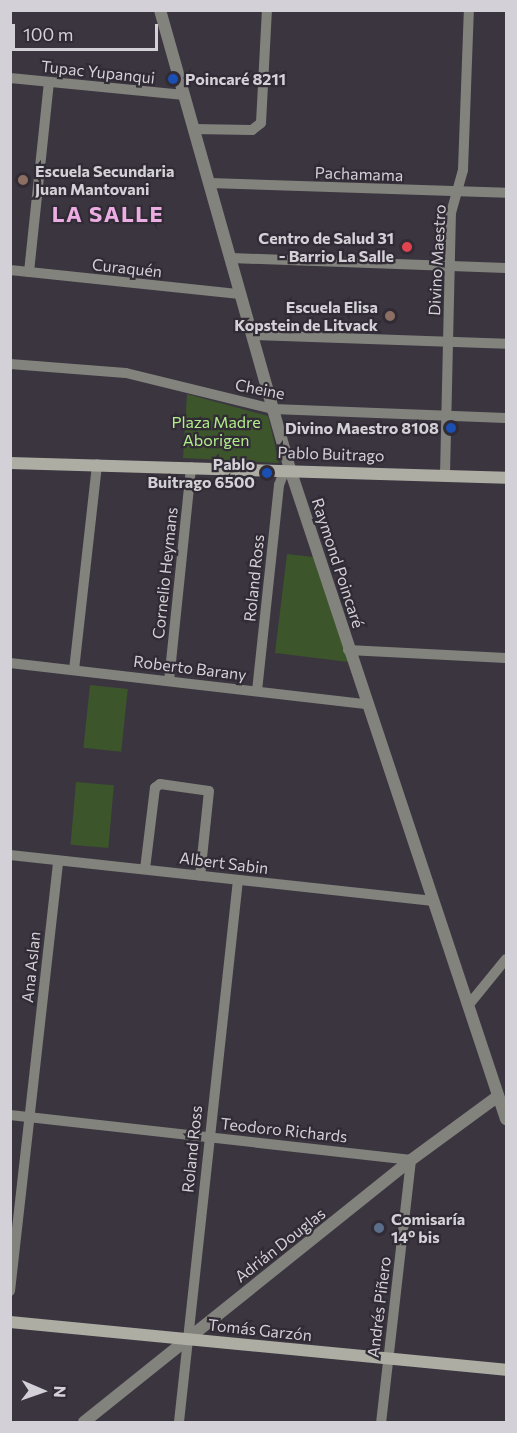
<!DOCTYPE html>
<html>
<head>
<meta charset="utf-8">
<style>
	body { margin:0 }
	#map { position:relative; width:517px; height:1433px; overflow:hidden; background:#3b3540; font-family:Commissioner,sans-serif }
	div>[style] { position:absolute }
	.green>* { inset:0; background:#3c552b; transform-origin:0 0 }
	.minor>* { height:10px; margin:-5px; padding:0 5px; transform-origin:5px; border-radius:5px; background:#83837d }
	.tertiary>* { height:12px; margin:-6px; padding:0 6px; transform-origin:6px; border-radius:6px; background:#83837d }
	.secondary>* { height:12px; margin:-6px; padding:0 6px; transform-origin:6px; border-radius:6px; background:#adada3 }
	.dots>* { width:16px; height:16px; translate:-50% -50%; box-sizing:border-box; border:3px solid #312b35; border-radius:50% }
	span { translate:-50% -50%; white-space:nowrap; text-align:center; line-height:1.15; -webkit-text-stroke:4.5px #312b35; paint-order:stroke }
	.street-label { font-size:16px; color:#d4d0d7 }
	.poi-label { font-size:16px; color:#d4d0d7; font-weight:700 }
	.left { translate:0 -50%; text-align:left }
	.right { translate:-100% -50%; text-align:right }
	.park-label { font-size:16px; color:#b2ed8a }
	.district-label { font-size:22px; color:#ecade2; font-weight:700; letter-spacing:1.5px }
	.frame { position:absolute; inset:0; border:12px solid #d4d0d7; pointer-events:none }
	.north { position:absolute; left:12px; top:1361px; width:60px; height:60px; -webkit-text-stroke:4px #312b35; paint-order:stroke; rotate:92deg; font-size:16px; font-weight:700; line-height:24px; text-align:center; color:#d4d0d7 }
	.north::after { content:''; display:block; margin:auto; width:21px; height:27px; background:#d4d0d7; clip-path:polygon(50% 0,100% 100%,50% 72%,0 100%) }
	.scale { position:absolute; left:12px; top:24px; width:146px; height:27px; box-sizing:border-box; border:3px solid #d4d0d7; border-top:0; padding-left:8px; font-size:18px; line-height:21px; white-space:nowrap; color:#d4d0d7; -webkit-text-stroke:4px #312b35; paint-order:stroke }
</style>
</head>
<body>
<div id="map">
	<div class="green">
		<div style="clip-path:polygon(187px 394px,268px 416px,279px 463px,183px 458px)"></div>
		<div style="clip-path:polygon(287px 554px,313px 557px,349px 662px,275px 653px)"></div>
		<div style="left:90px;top:685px;width:38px;height:63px;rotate:6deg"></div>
		<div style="left:76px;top:782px;width:38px;height:63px;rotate:5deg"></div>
	</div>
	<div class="minor">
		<div style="left:10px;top:78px;width:175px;rotate:5.6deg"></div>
		<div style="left:193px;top:129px;width:59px;rotate:1deg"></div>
		<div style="left:252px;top:130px;width:11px;rotate:-38deg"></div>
		<div style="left:261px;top:123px;width:113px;rotate:-87deg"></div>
		<div style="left:209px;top:183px;width:297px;rotate:1.9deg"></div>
		<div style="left:231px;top:258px;width:275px;rotate:2.1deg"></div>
		<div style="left:10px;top:270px;width:231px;rotate:6deg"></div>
		<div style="left:29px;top:272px;width:191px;rotate:-84deg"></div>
		<div style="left:252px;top:335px;width:254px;rotate:2deg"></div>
		<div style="left:10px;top:364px;width:116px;rotate:4.4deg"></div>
		<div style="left:126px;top:373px;width:151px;rotate:13.8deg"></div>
		<div style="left:273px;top:409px;width:233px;rotate:2.2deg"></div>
		<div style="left:445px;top:475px;width:262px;rotate:-88.7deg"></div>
		<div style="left:451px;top:213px;width:45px;rotate:-74.4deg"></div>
		<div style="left:463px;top:170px;width:160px;rotate:-87.9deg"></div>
		<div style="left:348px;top:650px;width:158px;rotate:2.9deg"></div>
		<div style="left:10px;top:663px;width:358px;rotate:6.6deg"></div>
		<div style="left:74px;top:670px;width:207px;rotate:-83.6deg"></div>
		<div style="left:169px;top:681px;width:215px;rotate:-84.1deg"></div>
		<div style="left:257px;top:691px;width:207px;rotate:-83.9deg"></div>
		<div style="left:279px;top:485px;width:17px;rotate:-69deg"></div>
		<div style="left:10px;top:855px;width:426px;rotate:6.2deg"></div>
		<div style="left:145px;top:869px;width:82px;rotate:-83deg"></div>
		<div style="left:155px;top:788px;width:6px;rotate:-39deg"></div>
		<div style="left:160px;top:784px;width:49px;rotate:8.1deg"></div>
		<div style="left:209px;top:791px;width:85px;rotate:96deg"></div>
		<div style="left:471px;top:1002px;width:55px;rotate:-50.9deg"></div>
		<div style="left:10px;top:1115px;width:404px;rotate:6.4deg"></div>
		<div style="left:411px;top:1160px;width:264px;rotate:96.5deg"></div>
		<div style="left:10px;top:1291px;width:433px;rotate:-83.6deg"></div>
		<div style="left:179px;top:1422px;width:545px;rotate:-83.79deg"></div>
	</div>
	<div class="tertiary">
		<div style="left:160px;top:10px;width:477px;rotate:74.2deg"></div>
		<div style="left:290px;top:469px;width:685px;rotate:71.62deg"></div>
		<div style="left:84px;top:1422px;width:419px;rotate:-38.7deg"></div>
		<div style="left:411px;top:1160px;width:108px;rotate:-36.3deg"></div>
	</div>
	<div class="secondary">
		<div style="left:10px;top:463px;width:496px;rotate:1.7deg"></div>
		<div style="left:10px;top:1322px;width:498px;rotate:5.5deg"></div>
	</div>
	<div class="dots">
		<div style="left:173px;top:79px;background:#1a4fb4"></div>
		<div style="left:23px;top:180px;background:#8d6e63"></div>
		<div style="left:407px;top:247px;background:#e0444e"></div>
		<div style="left:390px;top:316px;background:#8d6e63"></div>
		<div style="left:451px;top:428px;background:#1a4fb4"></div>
		<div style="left:267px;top:473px;background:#1a4fb4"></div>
		<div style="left:379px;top:1228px;background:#5c6f8a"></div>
	</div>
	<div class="street-label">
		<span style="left:98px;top:72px;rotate:6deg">Tupac Yupanqui</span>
		<span style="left:359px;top:174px;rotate:2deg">Pachamama</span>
		<span style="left:437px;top:260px;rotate:-87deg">Divino Maestro</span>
		<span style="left:127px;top:268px;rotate:6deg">Curaquén</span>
		<span style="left:260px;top:389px;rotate:11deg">Cheine</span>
		<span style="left:331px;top:454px;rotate:2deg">Pablo Buitrago</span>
		<span style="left:338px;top:563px;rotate:72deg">Raymond Poincaré</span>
		<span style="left:165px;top:573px;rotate:-84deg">Cornelio Heymans</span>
		<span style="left:254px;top:578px;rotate:-84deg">Roland Ross</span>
		<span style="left:190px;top:668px;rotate:7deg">Roberto Barany</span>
		<span style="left:224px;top:863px;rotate:7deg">Albert Sabin</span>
		<span style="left:31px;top:967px;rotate:-84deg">Ana Aslan</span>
		<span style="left:284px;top:1130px;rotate:6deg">Teodoro Richards</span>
		<span style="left:192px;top:1149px;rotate:-84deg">Roland Ross</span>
		<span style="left:280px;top:1245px;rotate:-38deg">Adrián Douglas</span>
		<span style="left:379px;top:1307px;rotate:-83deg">Andrés Piñero</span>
		<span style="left:260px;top:1330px;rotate:6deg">Tomás Garzón</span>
	</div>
	<div class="poi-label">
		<span class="left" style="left:185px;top:79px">Poincaré 8211</span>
		<span class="left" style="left:35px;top:180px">Escuela Secundaria<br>Juan Mantovani</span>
		<span class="right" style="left:394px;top:247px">Centro de Salud 31<br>- Barrio La Salle</span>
		<span class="right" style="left:378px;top:316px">Escuela Elisa<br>Kopstein de Litvack</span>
		<span class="right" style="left:439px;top:428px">Divino Maestro 8108</span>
		<span class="right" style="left:255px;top:473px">Pablo<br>Buitrago 6500</span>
		<span class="left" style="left:391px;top:1228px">Comisaría<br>14º bis</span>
	</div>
	<div class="park-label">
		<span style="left:216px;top:431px">Plaza Madre<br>Aborigen</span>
	</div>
	<div class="district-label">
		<span style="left:108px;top:214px">LA SALLE</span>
	</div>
	<div class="frame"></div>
	<div class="north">N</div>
	<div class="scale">100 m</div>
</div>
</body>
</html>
